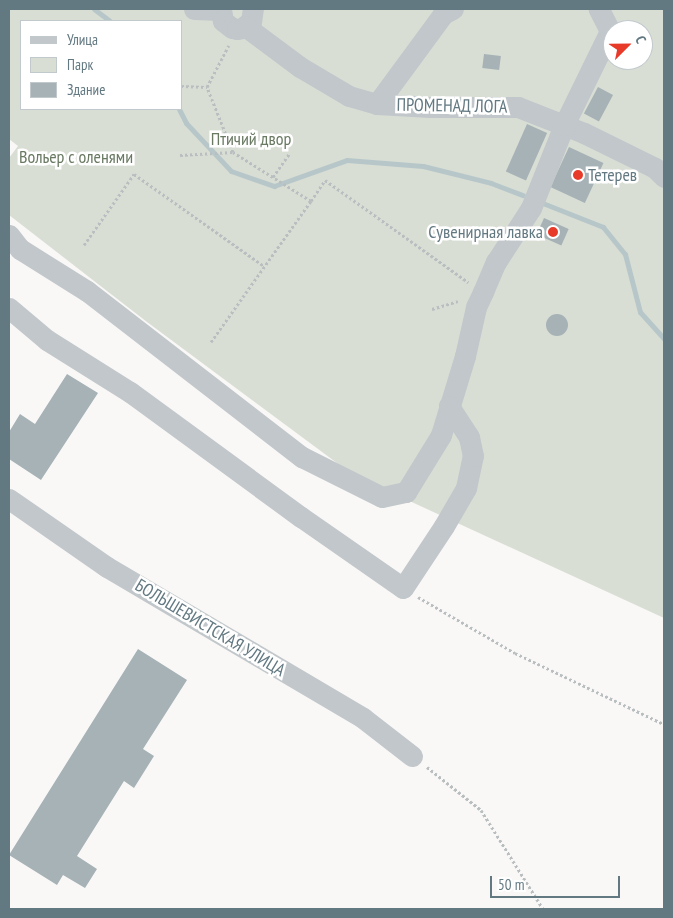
<!DOCTYPE html>
<html>
<head>
<meta charset="utf-8">
<style>
	body { margin:0 }
	#map { position:relative; width:673px; height:918px; overflow:hidden; background:#f9f8f6; font-family:"PT Sans Narrow",sans-serif }
	div>[style] { position:absolute }
	.green>* { inset:0; background:#d9ded5 }
	.stream>* { height:5px; margin:-2.5px; padding:0 2.5px; transform-origin:2.5px; border-radius:2.5px; background:#b7c7c9 }
	.building>* { inset:0; background:#a6b2b6; transform-origin:0 0 }
	.round { border-radius:50% }
	.path>* { height:3px; margin-top:-1.5px; transform-origin:0; background:repeating-linear-gradient(90deg,#b9bec0 0 2.5px,transparent 0 5px) }
	.minor>* { height:21px; margin:-10.5px; padding:0 10.5px; transform-origin:10.5px; border-radius:10.5px; background:#c1c7ca }
	.dots>* { width:14px; height:14px; translate:-50% -50%; box-sizing:border-box; border:2px solid #fff; border-radius:50% }
	span { translate:-50% -50%; white-space:nowrap; text-align:center; line-height:1.15; -webkit-text-stroke:5px #fff; paint-order:stroke }
	.street-label { font-size:18px; color:#637982 }
	.park-label { font-size:18px; color:#697962 }
	.poi-label { font-size:18px; color:#637982 }
	.left { translate:0 -50%; text-align:left }
	.right { translate:-100% -50%; text-align:right }
	.frame { position:absolute; inset:0; border:10px solid #637982; pointer-events:none }
	.legend { position:absolute; left:20px; top:20px; width:162px; height:90px; box-sizing:border-box; background:#fff; border:1px solid #c1c9cd; margin:0; padding:6px 9px; list-style:none; font-size:15px; color:#637982 }
	.legend li { display:flex; align-items:center; gap:10px; height:25px }
	.legend b { width:25px; border:1px solid #c1c9cd }
	.north { position:absolute; left:603px; top:20px; width:50px; height:50px; box-sizing:border-box; background:#fff; border:1px solid #c1c9cd; border-radius:50%; rotate:67deg; font-size:14px; font-weight:700; line-height:20px; text-align:center; color:#637982 }
	.north::after { content:''; display:block; margin:auto; width:18px; height:22px; background:#e73a28; clip-path:polygon(50% 0,100% 100%,50% 72%,0 100%) }
	.scale { position:absolute; left:490px; top:876px; width:130px; height:22px; box-sizing:border-box; border:2px solid #637982; border-top:0; padding-left:6px; font-size:15px; line-height:18px; white-space:nowrap; color:#637982; -webkit-text-stroke:4px #fff; paint-order:stroke }
</style>
</head>
<body>
<div id="map">
	<div class="green">
		<div style="clip-path:polygon(evenodd,9px 9px,664px 9px,664px 618px,379px 487px,345px 469px,147px 322px,9px 215px,9px 158px,18px 146px,9px 139px,9px 9px,21px 21px,181px 21px,181px 109px,21px 109px,21px 21px,9px 9px,613px 30px,643px 30px,643px 60px,613px 60px,613px 30px)"></div>
	</div>
	<div class="stream">
		<div style="left:94px;top:9px;width:20px;rotate:37deg"></div>
		<div style="left:179px;top:109px;width:16px;rotate:63deg"></div>
		<div style="left:186px;top:123px;width:66px;rotate:46.8deg"></div>
		<div style="left:231px;top:171px;width:46px;rotate:19.2deg"></div>
		<div style="left:274px;top:186px;width:77px;rotate:-19.6deg"></div>
		<div style="left:347px;top:160px;width:76px;rotate:4.5deg"></div>
		<div style="left:423px;top:166px;width:70px;rotate:14deg"></div>
		<div style="left:491px;top:183px;width:34px;rotate:21deg"></div>
		<div style="left:540px;top:202px;width:68px;rotate:21.6deg"></div>
		<div style="left:603px;top:227px;width:35px;rotate:51deg"></div>
		<div style="left:625px;top:254px;width:60px;rotate:75.5deg"></div>
		<div style="left:640px;top:312px;width:36px;rotate:48deg"></div>
	</div>
	<div class="building">
		<div style="left:484px;top:54px;width:17px;height:14px;rotate:7deg"></div>
		<div style="left:598px;top:87px;width:17px;height:30px;rotate:28deg"></div>
		<div style="left:527px;top:124px;width:22px;height:52px;rotate:24deg"></div>
		<div style="left:569px;top:147px;width:38px;height:44px;rotate:25deg"></div>
		<div style="left:544px;top:218px;width:27px;height:18px;rotate:24deg"></div>
		<div class="round" style="left:546px;top:314px;width:22px;height:22px"></div>
		<div style="clip-path:polygon(67px 374px,98px 393px,41px 480px,9px 459px,9px 432px,20px 414px,35px 424px)"></div>
		<div style="clip-path:polygon(138px 649px,187px 680px,143px 749px,154px 756px,134px 788px,124px 781px,77px 856px,97px 869px,85px 888px,63px 875px,57px 885px,9px 855px)"></div>
	</div>
	<div class="path">
		<div style="left:181px;top:86px;width:26px;rotate:2deg"></div>
		<div style="left:207px;top:87px;width:47px;rotate:-62.4deg"></div>
		<div style="left:180px;top:155px;width:53px;rotate:-3.2deg"></div>
		<div style="left:233px;top:152px;width:70px;rotate:-111.8deg"></div>
		<div style="left:273px;top:177px;width:28px;rotate:-55deg"></div>
		<div style="left:311px;top:201px;width:25px;rotate:-56deg"></div>
		<div style="left:325px;top:180px;width:176px;rotate:35.5deg"></div>
		<div style="left:84px;top:245px;width:87px;rotate:-54.8deg"></div>
		<div style="left:134px;top:174px;width:159px;rotate:35.3deg"></div>
		<div style="left:432px;top:309px;width:27px;rotate:-17deg"></div>
		<div style="left:211px;top:342px;width:173px;rotate:-54.7deg"></div>
		<div style="left:311px;top:201px;width:92px;rotate:-147.9deg"></div>
		<div style="left:418px;top:597px;width:112px;rotate:30deg"></div>
		<div style="left:515px;top:653px;width:165px;rotate:25.5deg"></div>
		<div style="left:427px;top:767px;width:69px;rotate:38.5deg"></div>
		<div style="left:481px;top:810px;width:117px;rotate:57.9deg"></div>
	</div>
	<div class="minor">
		<div style="left:194px;top:9px;width:26px;rotate:2deg"></div>
		<div style="left:221px;top:9px;width:12px;rotate:81deg"></div>
		<div style="left:223px;top:21px;width:11px;rotate:38deg"></div>
		<div style="left:232px;top:28px;width:5px;rotate:11deg"></div>
		<div style="left:237px;top:29px;width:6px;rotate:-9deg"></div>
		<div style="left:243px;top:28px;width:11px;rotate:-41deg"></div>
		<div style="left:251px;top:21px;width:12px;rotate:-81deg"></div>
		<div style="left:245px;top:26px;width:69px;rotate:36.7deg"></div>
		<div style="left:300px;top:67px;width:57px;rotate:30.6deg"></div>
		<div style="left:349px;top:96px;width:29px;rotate:16deg"></div>
		<div style="left:377px;top:104px;width:53px;rotate:3.2deg"></div>
		<div style="left:430px;top:107px;width:88px"></div>
		<div style="left:518px;top:107px;width:71px;rotate:21.5deg"></div>
		<div style="left:584px;top:133px;width:79px;rotate:26.2deg"></div>
		<div style="left:655px;top:168px;width:13px;rotate:45deg"></div>
		<div style="left:377px;top:104px;width:112px;rotate:-53.7deg"></div>
		<div style="left:443px;top:14px;width:11px;rotate:-27deg"></div>
		<div style="left:9px;top:235px;width:18px;rotate:52deg"></div>
		<div style="left:20px;top:249px;width:79px;rotate:32.1deg"></div>
		<div style="left:87px;top:291px;width:272px;rotate:37.7deg"></div>
		<div style="left:302px;top:457px;width:89px;rotate:26.6deg"></div>
		<div style="left:382px;top:497px;width:25px;rotate:-12deg"></div>
		<div style="left:406px;top:492px;width:67px;rotate:-58.4deg"></div>
		<div style="left:441px;top:435px;width:83px;rotate:-73.1deg"></div>
		<div style="left:465px;top:356px;width:50px;rotate:-77.3deg"></div>
		<div style="left:476px;top:307px;width:17px;rotate:-65deg"></div>
		<div style="left:483px;top:292px;width:33px;rotate:-67deg"></div>
		<div style="left:496px;top:262px;width:64px;rotate:-57.1deg"></div>
		<div style="left:531px;top:208px;width:89px;rotate:-68.3deg"></div>
		<div style="left:564px;top:125px;width:105px;rotate:-63.9deg"></div>
		<div style="left:610px;top:31px;width:25px;rotate:-117deg"></div>
		<div style="left:9px;top:308px;width:50px;rotate:40.1deg"></div>
		<div style="left:47px;top:340px;width:98px;rotate:32.1deg"></div>
		<div style="left:130px;top:392px;width:212px;rotate:36.2deg"></div>
		<div style="left:301px;top:517px;width:124px;rotate:34.8deg"></div>
		<div style="left:403px;top:588px;width:74px;rotate:-56.5deg"></div>
		<div style="left:444px;top:526px;width:44px;rotate:-59.9deg"></div>
		<div style="left:466px;top:488px;width:33px;rotate:-78deg"></div>
		<div style="left:473px;top:456px;width:19px;rotate:-102deg"></div>
		<div style="left:469px;top:437px;width:37px;rotate:-123deg"></div>
		<div style="left:9px;top:499px;width:119px;rotate:34.8deg"></div>
		<div style="left:107px;top:567px;width:297px;rotate:30.5deg"></div>
		<div style="left:363px;top:718px;width:62px;rotate:37.8deg"></div>
	</div>
	<div class="dots">
		<div style="left:578px;top:175px;background:#e73a28"></div>
		<div style="left:553px;top:232px;background:#e73a28"></div>
	</div>
	<div class="street-label">
		<span style="left:452px;top:106px;rotate:1deg">ПРОМЕНАД ЛОГА</span>
		<span style="left:210px;top:628px;rotate:31deg">БОЛЬШЕВИСТСКАЯ УЛИЦА</span>
	</div>
	<div class="park-label">
		<span style="left:251px;top:139px">Птичий двор</span>
		<span style="left:76px;top:157px">Вольер с оленями</span>
	</div>
	<div class="poi-label">
		<span class="left" style="left:588px;top:175px">Тетерев</span>
		<span class="right" style="left:543px;top:232px">Сувенирная лавка</span>
	</div>
	<div class="frame"></div>
	<ul class="legend">
	<li><b style="height:6px;background:#c1c7ca"></b>Улица</li>
	<li><b style="height:14px;background:#d9ded5"></b>Парк</li>
	<li><b style="height:14px;background:#a6b2b6"></b>Здание</li>
	</ul>
	<div class="north">С</div>
	<div class="scale">50 m</div>
</div>
</body>
</html>
